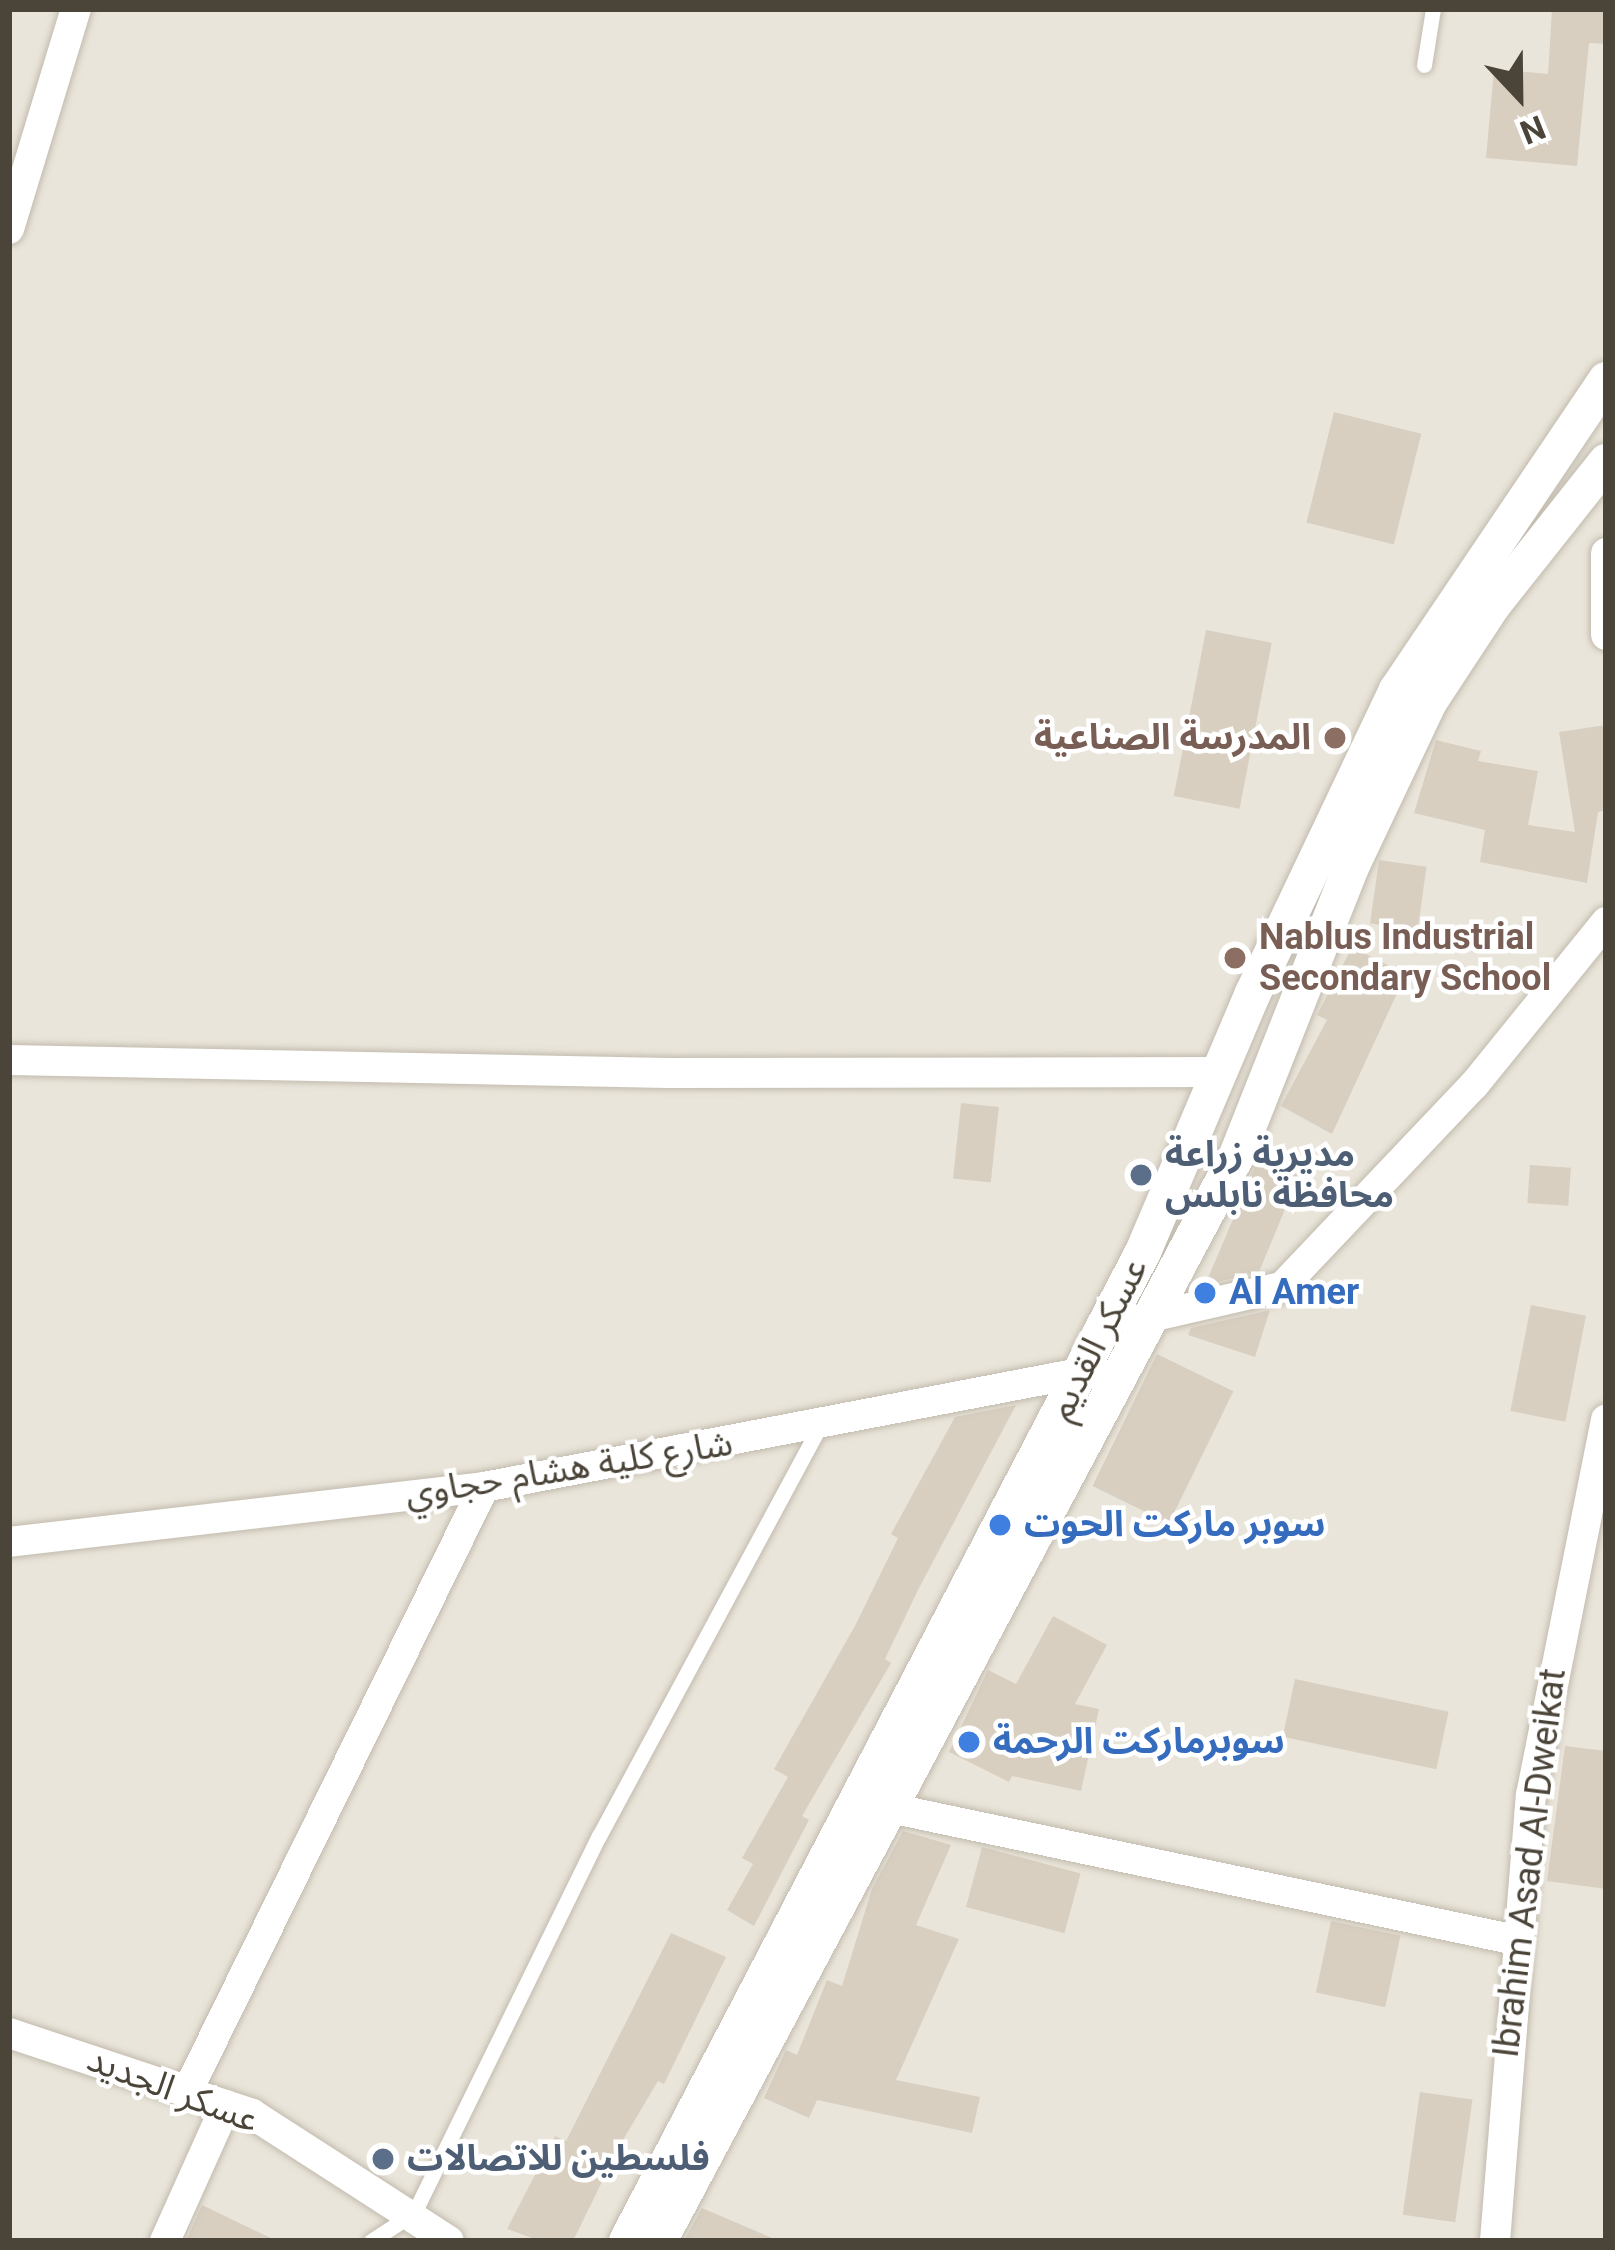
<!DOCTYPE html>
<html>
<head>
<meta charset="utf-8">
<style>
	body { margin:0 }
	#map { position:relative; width:1615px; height:2250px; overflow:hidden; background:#f6f3ec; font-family:Roboto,"Noto Sans Arabic",sans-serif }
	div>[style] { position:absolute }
	.residential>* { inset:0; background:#eae5da; transform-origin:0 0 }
	.building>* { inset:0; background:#d8cfc1; transform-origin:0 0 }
	.roads { filter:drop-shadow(0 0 3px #c2bbae) drop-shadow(0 0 3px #c2bbae) }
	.service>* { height:15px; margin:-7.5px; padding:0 7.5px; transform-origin:7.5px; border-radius:7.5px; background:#fff }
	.minor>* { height:30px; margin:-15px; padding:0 15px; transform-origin:15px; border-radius:15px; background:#fff }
	.tertiary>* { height:36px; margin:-18px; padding:0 18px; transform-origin:18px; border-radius:18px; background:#fff }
	.dots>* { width:33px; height:33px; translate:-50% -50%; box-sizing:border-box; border:6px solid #fff; border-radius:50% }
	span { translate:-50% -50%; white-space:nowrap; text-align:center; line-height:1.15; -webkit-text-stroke:9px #fff; paint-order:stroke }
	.education-label { font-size:36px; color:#785e54; font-weight:700 }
	.right { translate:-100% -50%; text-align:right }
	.left { translate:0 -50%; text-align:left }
	.service-label { font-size:36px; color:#4e5e75; font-weight:700 }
	.shop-label { font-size:36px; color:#366cbe; font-weight:700 }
	.street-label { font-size:36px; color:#4b4439 }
	.frame { position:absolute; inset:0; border:12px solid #4b4439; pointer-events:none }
	.north { position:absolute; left:1459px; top:36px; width:120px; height:120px; -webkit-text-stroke:9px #fff; paint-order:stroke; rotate:158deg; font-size:33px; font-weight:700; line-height:48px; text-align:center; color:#4b4439 }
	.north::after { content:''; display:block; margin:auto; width:42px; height:54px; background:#4b4439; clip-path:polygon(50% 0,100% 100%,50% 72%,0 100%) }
</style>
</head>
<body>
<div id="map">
	<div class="residential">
		<div style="left:9px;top:9px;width:1597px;height:2232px"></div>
	</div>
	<div class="building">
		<div style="clip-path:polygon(1552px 9px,1606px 9px,1606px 44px,1589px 43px,1577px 166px,1486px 158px,1494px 69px,1548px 74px)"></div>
		<div style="left:1334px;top:412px;width:90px;height:114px;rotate:14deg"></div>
		<div style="left:1206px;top:630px;width:67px;height:169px;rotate:11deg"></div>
		<div style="clip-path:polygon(1606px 725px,1606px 810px,1598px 812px,1587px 883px,1480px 862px,1485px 830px,1414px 813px,1436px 740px,1481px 751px,1478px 761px,1538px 771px,1528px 825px,1575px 832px,1559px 732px)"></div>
		<div style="left:1379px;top:860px;width:48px;height:64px;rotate:8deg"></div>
		<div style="clip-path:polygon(1352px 947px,1406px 974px,1332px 1134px,1281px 1106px,1327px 1020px,1317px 1015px)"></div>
		<div style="left:961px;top:1103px;width:38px;height:76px;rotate:6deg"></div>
		<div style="clip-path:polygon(1263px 1149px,1303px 1166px,1259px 1272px,1205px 1285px)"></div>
		<div style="left:1530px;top:1165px;width:41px;height:38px;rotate:4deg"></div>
		<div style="left:1531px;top:1305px;width:56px;height:108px;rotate:11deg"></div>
		<div style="clip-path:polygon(1270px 1310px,1255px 1357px,1188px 1335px,1191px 1328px)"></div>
		<div style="left:1157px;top:1354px;width:85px;height:147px;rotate:26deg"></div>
		<div style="clip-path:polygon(1016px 1405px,918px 1590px,885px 1659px,891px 1663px,802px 1816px,809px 1820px,754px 1926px,727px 1910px,753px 1864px,742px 1858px,788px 1777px,774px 1769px,856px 1624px,898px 1538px,891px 1534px,955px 1417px)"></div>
		<div style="clip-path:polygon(1053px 1616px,1107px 1645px,1075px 1704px,1099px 1709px,1081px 1791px,1012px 1776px,1009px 1782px,949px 1752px,988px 1670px,1016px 1684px)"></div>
		<div style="left:1295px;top:1679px;width:157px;height:59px;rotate:12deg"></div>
		<div style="clip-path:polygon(1565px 1746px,1606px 1751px,1606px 1889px,1547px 1881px)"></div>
		<div style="clip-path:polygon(903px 1831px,951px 1845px,916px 1925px,959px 1939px,896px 2080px,980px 2097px,972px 2133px,817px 2100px,809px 2118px,764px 2098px,786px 2050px,797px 2055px,827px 1980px,842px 1986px,872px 1889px)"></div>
		<div style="left:982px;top:1847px;width:102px;height:62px;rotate:15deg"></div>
		<div style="left:1331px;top:1921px;width:71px;height:73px;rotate:12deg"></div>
		<div style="clip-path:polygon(671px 1933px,726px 1957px,664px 2084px,658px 2081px,620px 2145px,573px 2241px,540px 2241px,507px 2229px,555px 2136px,566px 2141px)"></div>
		<div style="left:1420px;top:2092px;width:53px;height:124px;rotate:8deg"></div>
		<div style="clip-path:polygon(202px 2205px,277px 2241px,186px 2241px)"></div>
		<div style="clip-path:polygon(702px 2208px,779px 2241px,684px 2241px)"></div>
	</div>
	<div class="roads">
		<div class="service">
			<div style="left:1424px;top:65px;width:57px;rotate:-80.9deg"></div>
			<div style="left:371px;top:2241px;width:51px;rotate:-33.1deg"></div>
			<div style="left:414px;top:2213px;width:420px;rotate:-63.9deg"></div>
			<div style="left:599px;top:1836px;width:464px;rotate:-61.7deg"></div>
		</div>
		<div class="minor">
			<div style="left:9px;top:229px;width:230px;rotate:-73.1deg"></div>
			<div style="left:1606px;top:553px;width:82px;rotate:90deg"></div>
			<div style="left:9px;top:1060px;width:659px;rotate:1.13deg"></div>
			<div style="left:668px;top:1073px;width:552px;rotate:-0.1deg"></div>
			<div style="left:1133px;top:1321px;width:153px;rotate:-12.9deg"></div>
			<div style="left:1282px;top:1287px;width:279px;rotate:-46.5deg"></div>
			<div style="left:1474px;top:1085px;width:210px;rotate:-51deg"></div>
			<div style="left:9px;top:1542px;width:478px;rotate:-6.6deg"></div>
			<div style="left:484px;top:1487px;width:622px;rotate:-10.84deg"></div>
			<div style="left:877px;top:1792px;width:21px;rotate:51deg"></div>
			<div style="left:890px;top:1808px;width:640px;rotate:11.91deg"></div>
			<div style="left:9px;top:2033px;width:256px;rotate:18.4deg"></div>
			<div style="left:252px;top:2114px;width:234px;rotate:32.8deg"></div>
			<div style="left:187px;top:2092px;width:674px;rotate:-63.85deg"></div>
			<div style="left:165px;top:2241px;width:149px;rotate:-65.8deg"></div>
			<div style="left:1495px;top:2241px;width:447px;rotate:-85.4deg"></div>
			<div style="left:1531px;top:1795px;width:383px;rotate:-78.7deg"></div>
		</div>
		<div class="tertiary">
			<div style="left:627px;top:2241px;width:1116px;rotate:-62.45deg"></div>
			<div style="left:1143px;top:1252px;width:281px;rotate:-67deg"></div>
			<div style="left:1253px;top:993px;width:335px;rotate:-64.6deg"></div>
			<div style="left:1397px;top:690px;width:374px;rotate:-56deg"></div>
			<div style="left:659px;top:2241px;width:1230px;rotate:-61.98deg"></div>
			<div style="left:1237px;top:1155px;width:310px;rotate:-68.4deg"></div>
			<div style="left:1351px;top:867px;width:183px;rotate:-64.7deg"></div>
			<div style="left:1429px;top:702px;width:115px;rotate:-56.7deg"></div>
			<div style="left:1492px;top:606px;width:184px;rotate:-51.6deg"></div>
		</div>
	</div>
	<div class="dots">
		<div style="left:1335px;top:738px;background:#8d6e63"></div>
		<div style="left:1235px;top:958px;background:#8d6e63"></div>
		<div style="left:1141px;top:1175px;background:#5c6f8a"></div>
		<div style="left:1205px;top:1293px;background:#3f7fe0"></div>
		<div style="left:1000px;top:1525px;background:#3f7fe0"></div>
		<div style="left:969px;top:1742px;background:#3f7fe0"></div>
		<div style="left:383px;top:2159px;background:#5c6f8a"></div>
	</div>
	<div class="education-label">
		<span class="right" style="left:1311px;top:738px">المدرسة الصناعية</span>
		<span class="left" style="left:1259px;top:958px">Nablus Industrial<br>Secondary School</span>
	</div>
	<div class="service-label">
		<span class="left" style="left:1165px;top:1175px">مديرية زراعة<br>محافظة نابلس</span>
		<span class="left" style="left:407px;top:2159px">فلسطين للاتصالات</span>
	</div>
	<div class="shop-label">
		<span class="left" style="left:1229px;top:1293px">Al Amer</span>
		<span class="left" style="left:1024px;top:1525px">سوبر ماركت الحوت</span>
		<span class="left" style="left:993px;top:1742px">سوبرماركت الرحمة</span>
	</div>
	<div class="street-label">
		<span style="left:1098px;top:1339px;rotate:-63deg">عسكر القديم</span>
		<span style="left:569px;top:1469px;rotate:-9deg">شارع كلية هشام حجاوي</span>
		<span style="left:1530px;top:1863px;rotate:-83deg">Ibrahim Asad Al-Dweikat</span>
		<span style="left:173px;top:2090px;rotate:21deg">عسكر الجديد</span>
	</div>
	<div class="frame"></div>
	<div class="north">N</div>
</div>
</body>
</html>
